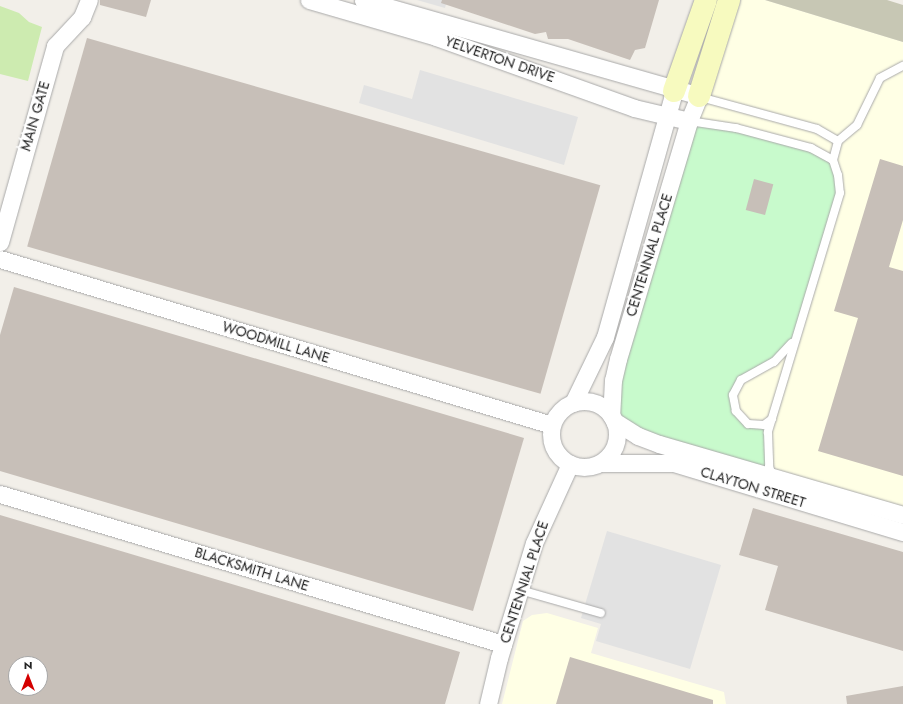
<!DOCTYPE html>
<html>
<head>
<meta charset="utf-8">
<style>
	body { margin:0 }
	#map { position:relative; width:903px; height:704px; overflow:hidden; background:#f2efe9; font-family:Jost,sans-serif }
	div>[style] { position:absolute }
	.education>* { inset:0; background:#ffffe5 }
	.construction>* { inset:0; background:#c7c7b4 }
	.grass>* { inset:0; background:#cdebb0 }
	.park>* { inset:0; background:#c8facc }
	.parking>* { inset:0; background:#e2e2e2 }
	.building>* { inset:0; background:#c7bfb8; transform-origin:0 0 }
	.roads { filter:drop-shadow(0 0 1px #a9a9a9) drop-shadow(0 0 1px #a9a9a9) }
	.lane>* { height:8px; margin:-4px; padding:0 4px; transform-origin:4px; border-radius:4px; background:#fff }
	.street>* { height:17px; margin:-8.5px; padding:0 8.5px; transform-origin:8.5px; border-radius:8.5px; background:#fff }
	.street>.ring { margin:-8.5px; padding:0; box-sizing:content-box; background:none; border:17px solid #fff; border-radius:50% }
	.secondary>* { height:22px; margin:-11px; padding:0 11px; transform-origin:11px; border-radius:11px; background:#f7fabf }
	span { translate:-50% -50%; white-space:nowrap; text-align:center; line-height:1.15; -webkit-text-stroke:3px #fff; paint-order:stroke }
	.street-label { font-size:14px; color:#222 }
	.north { position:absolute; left:8px; top:656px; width:40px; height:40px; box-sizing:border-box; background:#fff; border:1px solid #a7a7a7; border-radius:50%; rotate:0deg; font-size:11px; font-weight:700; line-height:16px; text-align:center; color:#222 }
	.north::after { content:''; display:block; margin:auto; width:14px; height:18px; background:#d40000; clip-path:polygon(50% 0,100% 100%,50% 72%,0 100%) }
</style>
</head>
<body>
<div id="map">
	<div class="education">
		<div style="clip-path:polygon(728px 0,765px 0,903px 42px,903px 515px,659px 444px,614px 397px)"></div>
		<div style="clip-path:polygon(547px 613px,598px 628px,591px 653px,724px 692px,726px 704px,502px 704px,523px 621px,532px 615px)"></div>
	</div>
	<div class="construction">
		<div style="clip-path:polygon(765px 0,887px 0,903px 5px,903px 42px)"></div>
	</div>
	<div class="grass">
		<div style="clip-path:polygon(0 6px,19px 13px,29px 22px,42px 27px,28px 81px,0 74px)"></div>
	</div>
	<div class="park">
		<div style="clip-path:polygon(689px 121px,811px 148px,833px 160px,840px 183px,795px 340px,783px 356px,741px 380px,733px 395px,741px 418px,764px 425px,768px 432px,773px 477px,614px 421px,614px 397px)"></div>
	</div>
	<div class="parking">
		<div style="clip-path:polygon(417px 0,447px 0,445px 8px)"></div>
		<div style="clip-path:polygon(420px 70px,578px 117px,564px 165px,359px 103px,364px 85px,412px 99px)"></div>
		<div style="clip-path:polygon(607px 531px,721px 565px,690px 669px,596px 641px,601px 624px,581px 618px)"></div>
	</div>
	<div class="building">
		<div style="clip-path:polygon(100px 0,151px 0,146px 17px,100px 5px)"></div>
		<div style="clip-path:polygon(442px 0,659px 0,645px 48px,635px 50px,630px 60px,568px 39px,548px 39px,546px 32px,535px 34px,441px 3px)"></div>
		<div style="left:87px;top:38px;width:534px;height:217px;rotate:16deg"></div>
		<div style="clip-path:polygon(880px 159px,903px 166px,903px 220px,889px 267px,903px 271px,903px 476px,818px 451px,858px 318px,834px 311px)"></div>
		<div style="left:754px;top:179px;width:20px;height:32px;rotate:15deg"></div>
		<div style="clip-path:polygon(14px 287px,524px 438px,473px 611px,0 471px,0 335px)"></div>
		<div style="clip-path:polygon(753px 508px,903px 552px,903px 651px,765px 610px,778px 566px,739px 555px)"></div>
		<div style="clip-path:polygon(evenodd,0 515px,460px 652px,445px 704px,0 704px,0 515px,16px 664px,40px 664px,40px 688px,16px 688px,16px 664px)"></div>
		<div style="clip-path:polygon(570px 657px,713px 700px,713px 704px,556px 704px)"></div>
		<div style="clip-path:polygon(903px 686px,903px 704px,847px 704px,846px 696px)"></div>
	</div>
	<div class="roads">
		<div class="lane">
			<div style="left:700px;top:97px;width:121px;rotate:15.3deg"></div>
			<div style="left:817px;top:129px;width:24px;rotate:30deg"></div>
			<div style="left:689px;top:121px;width:48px;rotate:8.5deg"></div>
			<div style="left:736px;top:128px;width:78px;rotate:14.9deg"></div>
			<div style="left:811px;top:148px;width:25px;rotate:29deg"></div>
			<div style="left:833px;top:160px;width:16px;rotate:72deg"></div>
			<div style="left:838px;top:175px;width:18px;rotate:84deg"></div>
			<div style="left:840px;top:193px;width:250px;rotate:106.8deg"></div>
			<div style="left:768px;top:432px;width:35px;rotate:88deg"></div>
			<div style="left:769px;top:467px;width:11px;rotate:68deg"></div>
			<div style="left:833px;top:160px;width:20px;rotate:-75deg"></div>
			<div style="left:838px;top:141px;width:25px;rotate:-40deg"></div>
			<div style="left:857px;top:125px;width:52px;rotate:-63.9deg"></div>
			<div style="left:880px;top:78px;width:26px;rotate:-28deg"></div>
			<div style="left:772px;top:419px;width:10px;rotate:143deg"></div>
			<div style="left:764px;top:425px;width:16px;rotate:-176deg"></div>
			<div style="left:748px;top:424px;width:18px;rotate:-133deg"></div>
			<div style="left:736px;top:411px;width:16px;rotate:-101deg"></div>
			<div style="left:733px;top:395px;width:17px;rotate:-62deg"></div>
			<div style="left:741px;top:380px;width:38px;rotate:-29deg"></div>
			<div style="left:774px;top:362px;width:26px;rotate:-47deg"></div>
			<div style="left:520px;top:590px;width:84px;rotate:15.9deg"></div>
		</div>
		<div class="street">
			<div style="left:309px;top:0;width:132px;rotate:16.2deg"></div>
			<div style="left:436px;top:37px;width:210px;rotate:19.7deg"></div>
			<div style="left:634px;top:108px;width:57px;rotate:13.3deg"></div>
			<div style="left:363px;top:0;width:349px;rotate:15.9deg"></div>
			<div style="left:699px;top:96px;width:27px;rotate:112deg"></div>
			<div style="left:689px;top:121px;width:248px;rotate:106.6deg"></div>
			<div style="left:618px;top:359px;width:22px;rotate:103deg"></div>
			<div style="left:613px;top:380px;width:36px;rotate:93deg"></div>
			<div style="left:0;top:242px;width:204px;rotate:-74.3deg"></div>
			<div style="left:55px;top:46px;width:40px;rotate:-47deg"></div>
			<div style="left:82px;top:17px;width:18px;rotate:-68deg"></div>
			<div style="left:0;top:259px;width:576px;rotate:16.74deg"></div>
			<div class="ring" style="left:551px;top:401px;width:49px;height:49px"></div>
			<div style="left:573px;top:403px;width:73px;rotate:-64.1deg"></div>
			<div style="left:605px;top:337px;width:255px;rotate:-74.3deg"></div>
			<div style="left:614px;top:421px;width:28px;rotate:32deg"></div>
			<div style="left:638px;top:436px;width:22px;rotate:21deg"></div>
			<div style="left:659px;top:444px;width:254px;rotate:16.2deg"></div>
			<div style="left:601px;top:463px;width:73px"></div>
			<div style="left:674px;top:463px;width:239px;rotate:16.8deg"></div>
			<div style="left:0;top:494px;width:525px;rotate:16.61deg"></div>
			<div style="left:488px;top:704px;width:47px;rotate:-76.6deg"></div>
			<div style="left:499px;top:658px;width:120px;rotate:-73.1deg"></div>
			<div style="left:534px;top:543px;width:87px;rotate:-65.5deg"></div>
		</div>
		<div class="secondary">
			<div style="left:674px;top:91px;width:96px;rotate:-70.6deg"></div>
			<div style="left:699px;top:96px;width:101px;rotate:-72.6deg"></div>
		</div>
	</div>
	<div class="street-label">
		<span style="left:500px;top:59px;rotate:19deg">YELVERTON DRIVE</span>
		<span style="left:35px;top:116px;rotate:-74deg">MAIN GATE</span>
		<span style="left:649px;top:255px;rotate:-73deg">CENTENNIAL PLACE</span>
		<span style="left:276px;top:342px;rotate:17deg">WOODMILL LANE</span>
		<span style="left:753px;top:487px;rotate:17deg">CLAYTON STREET</span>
		<span style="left:252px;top:569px;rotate:17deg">BLACKSMITH LANE</span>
		<span style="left:524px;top:582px;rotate:-72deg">CENTENNIAL PLACE</span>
	</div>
	<div class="north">N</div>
</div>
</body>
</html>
